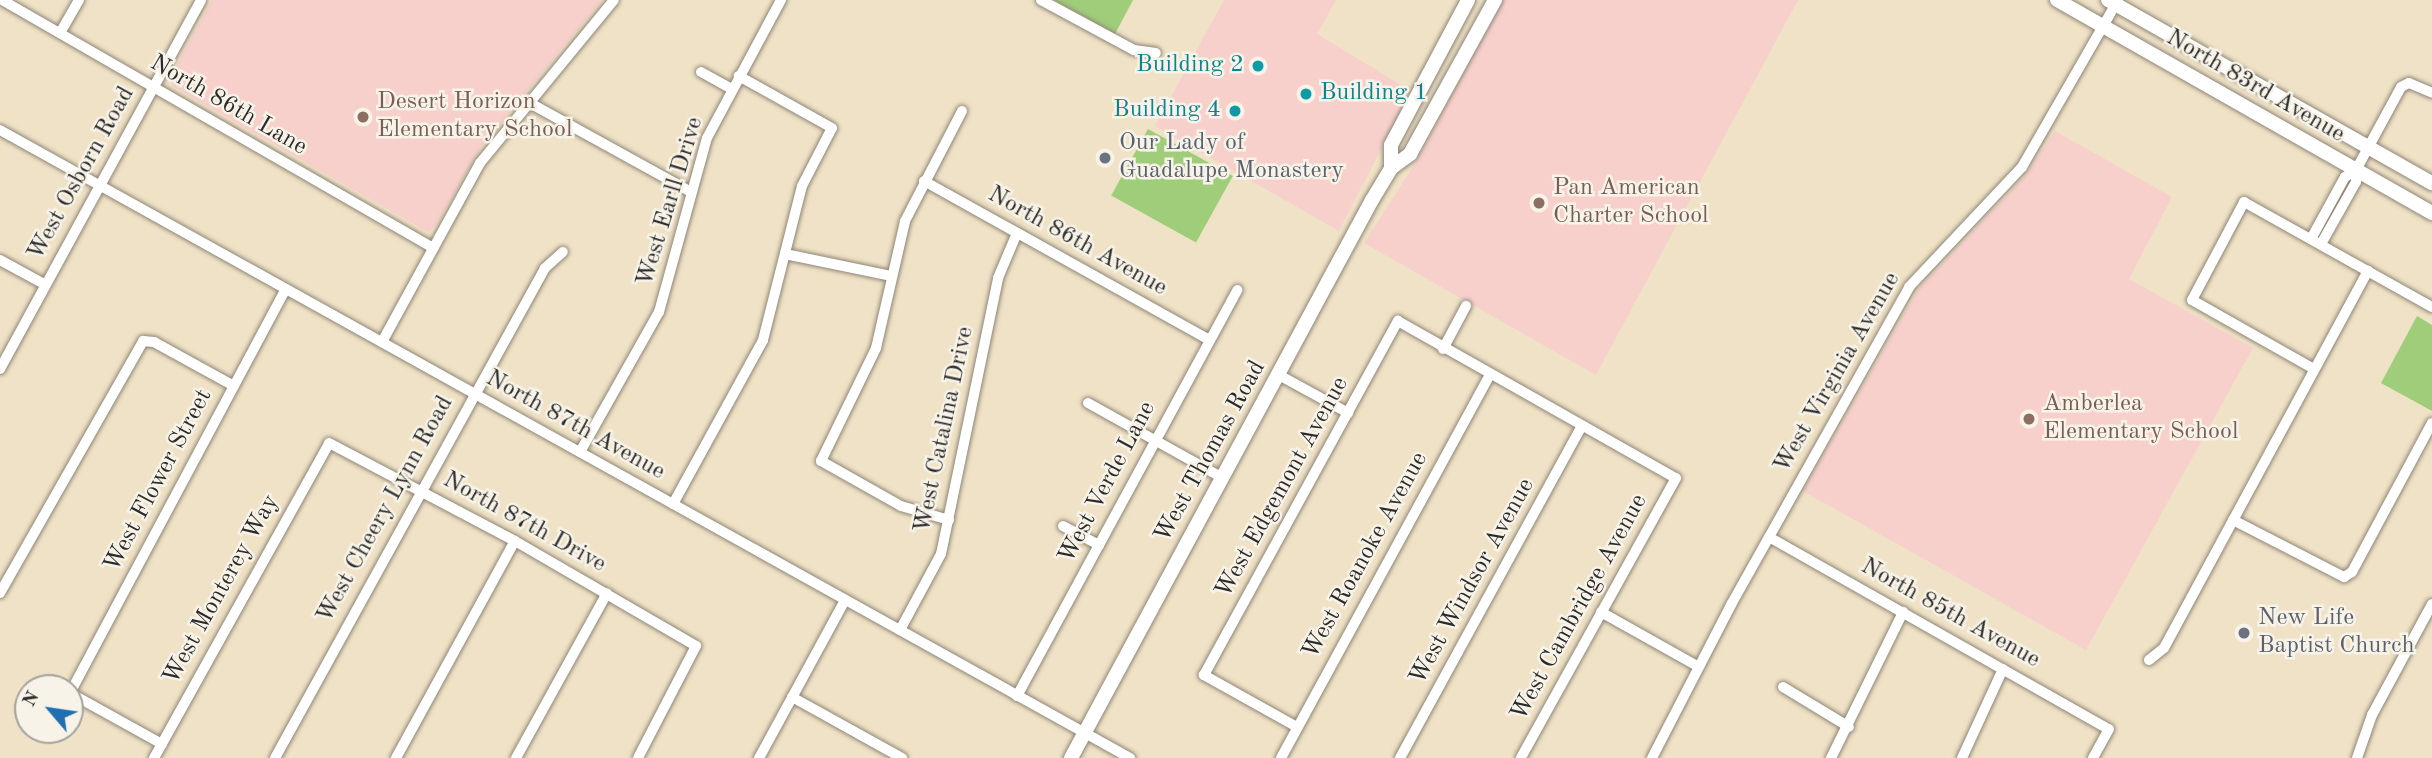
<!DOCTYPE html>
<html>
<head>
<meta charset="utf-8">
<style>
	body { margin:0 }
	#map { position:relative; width:2432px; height:758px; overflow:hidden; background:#f0e2c6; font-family:"Old Standard TT",serif }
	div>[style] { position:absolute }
	.built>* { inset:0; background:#f7d0cc }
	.green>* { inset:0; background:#a0cd7a; transform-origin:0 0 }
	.roads { filter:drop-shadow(0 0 2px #8e8678) drop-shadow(0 0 2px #8e8678) }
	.minor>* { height:10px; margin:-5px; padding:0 5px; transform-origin:5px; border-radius:5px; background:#fff }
	.major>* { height:14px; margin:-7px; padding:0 7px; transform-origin:7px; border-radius:7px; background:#fff }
	.dots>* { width:19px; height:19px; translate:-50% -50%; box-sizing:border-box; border:4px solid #f7f3e8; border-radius:50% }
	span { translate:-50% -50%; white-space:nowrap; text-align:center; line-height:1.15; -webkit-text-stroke:5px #f7f3e8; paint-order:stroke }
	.culture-label { font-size:24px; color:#0d838f }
	.right { translate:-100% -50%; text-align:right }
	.left { translate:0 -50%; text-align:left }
	.street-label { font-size:24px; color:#2b2b2b }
	.education-label { font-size:24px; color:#785e54 }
	.worship-label { font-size:24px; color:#5b616d }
	.north { position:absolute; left:14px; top:674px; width:70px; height:70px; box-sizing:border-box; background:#f7f3e8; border:2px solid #a5a39c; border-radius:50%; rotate:299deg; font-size:19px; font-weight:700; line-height:28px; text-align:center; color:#2b2b2b }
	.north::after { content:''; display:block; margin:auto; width:24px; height:32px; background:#1f6fb2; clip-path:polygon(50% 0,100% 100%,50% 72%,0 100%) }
</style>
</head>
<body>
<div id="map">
	<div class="built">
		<div style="clip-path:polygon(212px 0,602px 0,480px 148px,437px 224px,428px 232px,172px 86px,170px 78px)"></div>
		<div style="clip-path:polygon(1224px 0,1336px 0,1317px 34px,1411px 91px,1339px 231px,1155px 126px)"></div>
		<div style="clip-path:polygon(1503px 0,1798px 0,1596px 375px,1364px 243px,1416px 162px)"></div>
		<div style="clip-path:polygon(2055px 131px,2172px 197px,2129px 279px,2253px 348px,2086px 650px,1803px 491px,1919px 288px,2024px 177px)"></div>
	</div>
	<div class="green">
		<div style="clip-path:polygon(1054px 0,1133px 0,1115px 34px)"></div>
		<div style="left:1148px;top:129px;width:97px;height:76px;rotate:29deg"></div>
		<div style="clip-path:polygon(2417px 316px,2432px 325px,2432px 411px,2381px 383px)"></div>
	</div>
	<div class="roads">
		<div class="minor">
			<div style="left:2px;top:0;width:497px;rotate:29.9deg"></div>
			<div style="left:1041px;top:0;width:106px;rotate:28.3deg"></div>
			<div style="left:1134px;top:50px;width:22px;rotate:8deg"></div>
			<div style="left:60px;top:33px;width:38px;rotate:-60deg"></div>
			<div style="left:701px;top:72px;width:35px;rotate:29deg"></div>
			<div style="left:528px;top:102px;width:186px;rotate:28.9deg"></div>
			<div style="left:0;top:130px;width:1293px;rotate:29.06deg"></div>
			<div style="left:924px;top:181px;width:327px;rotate:29.1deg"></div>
			<div style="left:2311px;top:239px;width:71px;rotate:-61.3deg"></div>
			<div style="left:2345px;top:177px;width:13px;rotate:-32deg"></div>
			<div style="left:2356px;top:170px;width:94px;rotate:-61.5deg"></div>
			<div style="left:2401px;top:87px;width:9px;rotate:-27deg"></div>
			<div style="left:2409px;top:83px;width:25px;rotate:23deg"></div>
			<div style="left:2321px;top:244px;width:71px;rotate:-60.6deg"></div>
			<div style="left:2356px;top:182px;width:12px;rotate:-90deg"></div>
			<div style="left:785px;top:254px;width:108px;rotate:11.7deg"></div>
			<div style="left:0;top:260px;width:52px;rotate:28.5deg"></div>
			<div style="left:382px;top:342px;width:204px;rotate:-61.3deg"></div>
			<div style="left:480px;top:163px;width:211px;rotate:-50.6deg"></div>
			<div style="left:1443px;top:349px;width:49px;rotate:-61.9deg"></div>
			<div style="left:0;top:369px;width:420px;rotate:-61.4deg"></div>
			<div style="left:2314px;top:369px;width:140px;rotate:-150.5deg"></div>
			<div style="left:2192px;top:300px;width:111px;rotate:-62deg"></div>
			<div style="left:2244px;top:202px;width:215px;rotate:29.2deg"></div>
			<div style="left:1279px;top:375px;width:79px;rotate:28.8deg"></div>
			<div style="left:1088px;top:403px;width:154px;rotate:29.1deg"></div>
			<div style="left:580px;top:452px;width:161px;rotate:-60.6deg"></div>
			<div style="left:659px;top:312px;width:180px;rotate:-74.6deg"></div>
			<div style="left:707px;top:138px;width:157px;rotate:-61.8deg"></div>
			<div style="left:673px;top:504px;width:187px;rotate:-61.2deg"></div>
			<div style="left:763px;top:340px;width:159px;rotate:-75.8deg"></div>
			<div style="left:802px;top:186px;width:65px;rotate:-62.7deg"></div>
			<div style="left:832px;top:128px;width:107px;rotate:-150.8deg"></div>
			<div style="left:949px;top:520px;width:50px;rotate:-163.7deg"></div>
			<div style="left:901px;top:506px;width:92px;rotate:-150.6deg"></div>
			<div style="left:821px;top:461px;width:126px;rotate:-64deg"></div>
			<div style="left:876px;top:348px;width:130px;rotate:-77.1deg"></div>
			<div style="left:905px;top:221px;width:124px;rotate:-62.6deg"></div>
			<div style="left:2233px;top:520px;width:125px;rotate:27.2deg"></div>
			<div style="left:2344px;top:577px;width:9px;rotate:-32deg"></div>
			<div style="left:2352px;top:572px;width:169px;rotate:-61.8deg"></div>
			<div style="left:1063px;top:526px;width:41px;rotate:27.8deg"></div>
			<div style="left:1769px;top:537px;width:390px;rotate:29.5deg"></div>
			<div style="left:2109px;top:729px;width:33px;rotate:119deg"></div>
			<div style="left:0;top:593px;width:290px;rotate:-60.4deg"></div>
			<div style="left:143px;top:341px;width:11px;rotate:5deg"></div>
			<div style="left:154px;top:342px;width:91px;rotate:28.8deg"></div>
			<div style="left:1601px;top:612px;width:112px;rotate:29.3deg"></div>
			<div style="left:900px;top:630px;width:86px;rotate:-61.7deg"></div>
			<div style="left:941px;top:554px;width:282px;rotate:-78.3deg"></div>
			<div style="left:998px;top:278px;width:49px;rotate:-67.1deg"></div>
			<div style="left:2149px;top:660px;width:19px;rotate:-39deg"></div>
			<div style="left:2164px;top:648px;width:429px;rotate:-61.6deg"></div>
			<div style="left:1783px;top:687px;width:77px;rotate:31.2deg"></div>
			<div style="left:1017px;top:696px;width:462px;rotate:-61.5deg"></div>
			<div style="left:792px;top:697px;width:126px;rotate:29deg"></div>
			<div style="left:1297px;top:727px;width:107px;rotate:-150.8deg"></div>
			<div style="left:1204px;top:675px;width:404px;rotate:-61.3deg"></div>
			<div style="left:1398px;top:321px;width:319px;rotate:29.5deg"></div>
			<div style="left:1676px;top:478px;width:320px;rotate:119deg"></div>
			<div style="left:162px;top:744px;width:105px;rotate:-151deg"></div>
			<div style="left:70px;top:693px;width:458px;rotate:-61.9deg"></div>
			<div style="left:154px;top:758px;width:360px;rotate:-60.9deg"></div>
			<div style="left:329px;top:443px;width:210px;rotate:27.8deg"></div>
			<div style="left:515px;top:541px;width:209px;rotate:30.1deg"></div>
			<div style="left:696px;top:646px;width:126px;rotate:117.4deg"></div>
			<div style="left:275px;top:758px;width:559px;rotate:-61.14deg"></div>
			<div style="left:545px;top:268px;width:24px;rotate:-42deg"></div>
			<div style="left:396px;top:758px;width:247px;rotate:-61.3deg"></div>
			<div style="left:516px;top:758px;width:188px;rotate:-61.1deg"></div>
			<div style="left:759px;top:758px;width:180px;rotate:-61.4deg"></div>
			<div style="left:1281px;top:758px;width:436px;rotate:-61.4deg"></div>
			<div style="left:1400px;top:758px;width:379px;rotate:-61.3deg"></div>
			<div style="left:1652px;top:758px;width:174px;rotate:-62.7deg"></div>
			<div style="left:1732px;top:603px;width:362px;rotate:-60.7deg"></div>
			<div style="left:1909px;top:287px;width:165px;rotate:-46.7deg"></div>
			<div style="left:2022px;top:167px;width:193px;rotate:-60.1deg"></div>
			<div style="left:1831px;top:758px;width:163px;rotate:-63.7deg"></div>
			<div style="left:1962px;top:758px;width:98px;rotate:-65.3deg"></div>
			<div style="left:2357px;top:758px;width:46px;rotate:-70.8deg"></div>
			<div style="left:2372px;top:715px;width:126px;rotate:-61.6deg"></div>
		</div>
		<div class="major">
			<div style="left:2057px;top:0;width:431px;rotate:29.6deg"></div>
			<div style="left:2108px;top:0;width:372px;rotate:29.5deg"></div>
			<div style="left:1391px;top:168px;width:23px;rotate:-90deg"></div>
			<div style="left:1391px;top:145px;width:164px;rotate:-62deg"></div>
			<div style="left:1071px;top:758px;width:634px;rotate:-61.66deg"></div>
			<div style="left:1372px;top:200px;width:37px;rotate:-59deg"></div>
			<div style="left:1391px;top:168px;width:24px;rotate:-36deg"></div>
			<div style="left:1410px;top:154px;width:176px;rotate:-61.1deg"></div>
		</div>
	</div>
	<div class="dots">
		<div style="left:1258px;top:66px;background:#0f9aa8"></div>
		<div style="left:1306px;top:94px;background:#0f9aa8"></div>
		<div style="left:1235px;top:111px;background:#0f9aa8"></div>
		<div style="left:363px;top:117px;background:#8d6e63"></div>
		<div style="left:1105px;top:158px;background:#6b7280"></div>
		<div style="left:1539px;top:203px;background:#8d6e63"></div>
		<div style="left:2029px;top:419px;background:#8d6e63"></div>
		<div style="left:2244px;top:633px;background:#6b7280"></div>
	</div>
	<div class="culture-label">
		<span class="right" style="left:1244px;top:66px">Building 2</span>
		<span class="left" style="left:1320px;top:94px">Building 1</span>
		<span class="right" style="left:1221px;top:111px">Building 4</span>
	</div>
	<div class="street-label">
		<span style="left:2255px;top:87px;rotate:30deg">North 83rd Avenue</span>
		<span style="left:228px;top:106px;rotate:30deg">North 86th Lane</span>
		<span style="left:82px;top:174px;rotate:-61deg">West Osborn Road</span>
		<span style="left:671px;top:202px;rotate:-73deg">West Earll Drive</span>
		<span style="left:1077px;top:242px;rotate:29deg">North 86th Avenue</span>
		<span style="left:1838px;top:373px;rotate:-60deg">West Virginia Avenue</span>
		<span style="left:575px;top:426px;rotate:29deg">North 87th Avenue</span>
		<span style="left:945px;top:430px;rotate:-78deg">West Catalina Drive</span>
		<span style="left:1211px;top:452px;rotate:-61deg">West Thomas Road</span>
		<span style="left:159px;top:481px;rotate:-62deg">West Flower Street</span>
		<span style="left:1108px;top:483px;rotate:-62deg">West Verde Lane</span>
		<span style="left:1283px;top:488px;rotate:-61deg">West Edgemont Avenue</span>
		<span style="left:386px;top:510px;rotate:-61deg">West Cheery Lynn Road</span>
		<span style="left:524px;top:523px;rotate:29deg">North 87th Drive</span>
		<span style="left:1366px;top:556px;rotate:-61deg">West Roanoke Avenue</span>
		<span style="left:1473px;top:582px;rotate:-61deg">West Windsor Avenue</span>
		<span style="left:222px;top:590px;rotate:-61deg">West Monterey Way</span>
		<span style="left:1580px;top:608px;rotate:-61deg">West Cambridge Avenue</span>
		<span style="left:1950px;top:614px;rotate:29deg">North 85th Avenue</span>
	</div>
	<div class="education-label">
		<span class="left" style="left:377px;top:117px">Desert Horizon<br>Elementary School</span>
		<span class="left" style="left:1553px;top:203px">Pan American<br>Charter School</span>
		<span class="left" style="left:2043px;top:419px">Amberlea<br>Elementary School</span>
	</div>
	<div class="worship-label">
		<span class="left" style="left:1119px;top:158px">Our Lady of<br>Guadalupe Monastery</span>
		<span class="left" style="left:2258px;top:633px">New Life<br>Baptist Church</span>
	</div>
	<div class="north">N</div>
</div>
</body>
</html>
